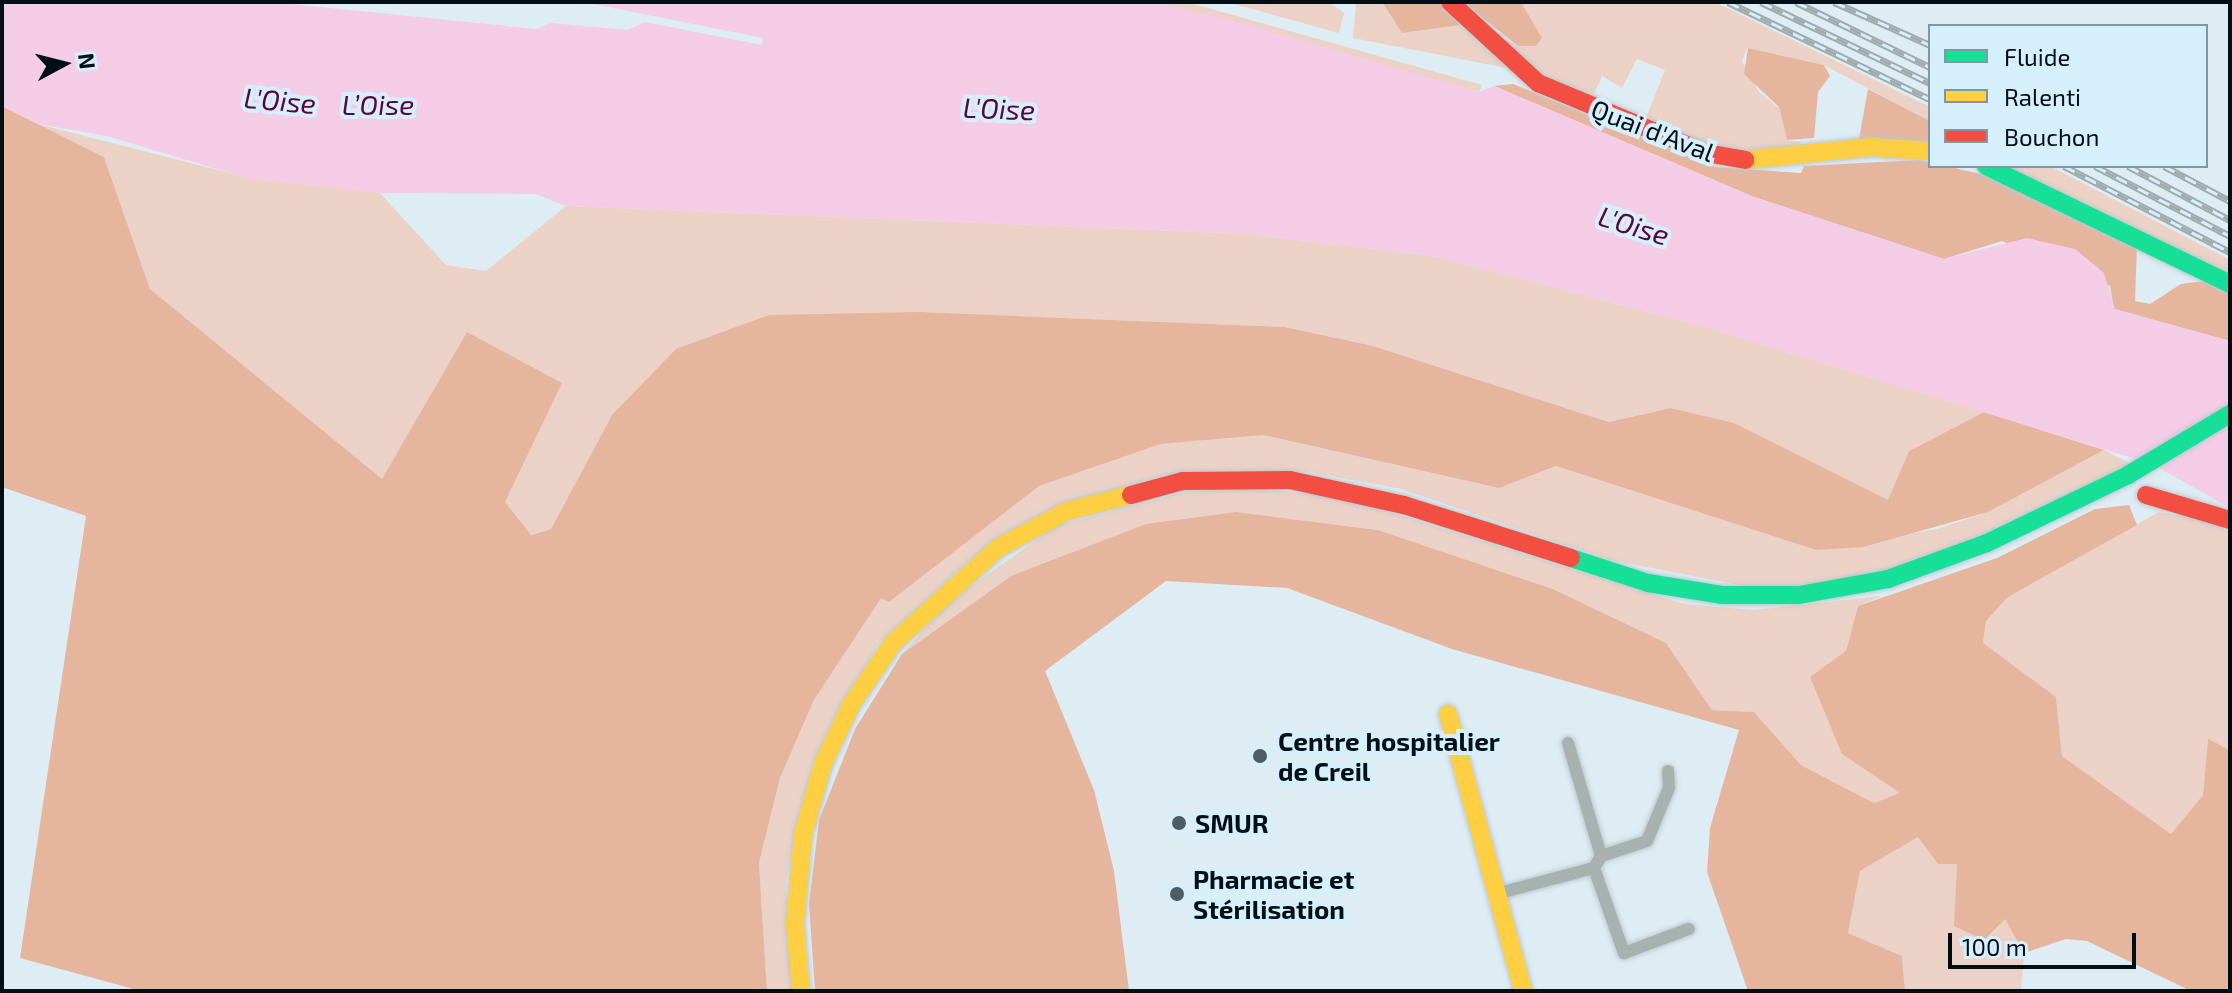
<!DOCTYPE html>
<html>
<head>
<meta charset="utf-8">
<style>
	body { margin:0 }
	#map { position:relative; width:2232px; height:993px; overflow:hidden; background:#deecf3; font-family:"Exo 2",sans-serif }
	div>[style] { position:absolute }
	.green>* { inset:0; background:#ecd2c6 }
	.forest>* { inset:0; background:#e6b59e }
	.water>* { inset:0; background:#f4cce6 }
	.roads { filter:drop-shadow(0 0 2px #bcc8ce) drop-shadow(0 0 2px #bcc8ce) }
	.street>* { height:12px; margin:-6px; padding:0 6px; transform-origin:6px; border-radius:6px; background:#a6b1b0 }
	.fast>* { height:18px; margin:-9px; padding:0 9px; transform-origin:9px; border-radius:9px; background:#16e098 }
	.slow>* { height:18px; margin:-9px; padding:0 9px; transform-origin:9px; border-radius:9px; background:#ffcf43 }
	.jam>* { height:18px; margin:-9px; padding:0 9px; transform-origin:9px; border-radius:9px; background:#f24e42 }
	.rail>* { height:7px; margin-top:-3.5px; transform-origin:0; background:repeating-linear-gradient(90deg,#d5f0fc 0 12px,#9fabac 0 24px); box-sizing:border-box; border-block:2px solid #9fabac }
	.dots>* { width:22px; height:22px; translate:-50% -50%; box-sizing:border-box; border:4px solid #d5f0fc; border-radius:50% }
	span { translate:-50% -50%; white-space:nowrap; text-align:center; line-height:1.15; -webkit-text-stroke:8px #d5f0fc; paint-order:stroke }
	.street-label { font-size:26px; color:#000f16 }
	.poi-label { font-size:26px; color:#000f16; font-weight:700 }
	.left { translate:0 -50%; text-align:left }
	.water-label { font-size:28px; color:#5e0242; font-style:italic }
	.frame { position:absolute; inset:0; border:4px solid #000f16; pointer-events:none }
	.legend { position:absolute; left:1928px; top:24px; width:280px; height:144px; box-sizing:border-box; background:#d5f0fc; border:2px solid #8096a0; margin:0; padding:10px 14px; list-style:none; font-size:24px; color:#000f16 }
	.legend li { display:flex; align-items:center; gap:16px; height:40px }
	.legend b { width:40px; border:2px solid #8096a0 }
	.north { position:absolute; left:24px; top:24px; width:80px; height:80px; -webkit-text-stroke:6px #d5f0fc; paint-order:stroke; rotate:83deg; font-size:22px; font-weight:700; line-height:32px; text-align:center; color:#000f16 }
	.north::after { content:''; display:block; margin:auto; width:28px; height:36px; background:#000f16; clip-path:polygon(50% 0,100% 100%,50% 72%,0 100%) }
	.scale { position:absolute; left:1948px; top:933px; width:188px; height:36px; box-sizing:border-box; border:4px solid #000f16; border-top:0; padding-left:10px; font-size:24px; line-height:28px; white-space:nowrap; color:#000f16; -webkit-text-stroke:6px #d5f0fc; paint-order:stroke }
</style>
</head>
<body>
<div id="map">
	<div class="green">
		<div style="clip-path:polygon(1150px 2px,1190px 3px,1482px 85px,1479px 92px)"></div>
		<div style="clip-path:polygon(1227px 2px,1329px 2px,1344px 13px,1339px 33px)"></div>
		<div style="clip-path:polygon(1356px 2px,1382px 2px,1402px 33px,1460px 25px,1507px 68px,1353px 38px)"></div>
		<div style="clip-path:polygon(1521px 2px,1715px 2px,1930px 107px,1930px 121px,1824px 65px,1747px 48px,1742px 61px,1759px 92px,1779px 108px,1787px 140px,1802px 142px,1765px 156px,1712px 148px,1646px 118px,1665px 70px,1637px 59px,1622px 88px,1602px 76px,1593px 96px,1531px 73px,1499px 36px,1518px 46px,1535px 46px,1542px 38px)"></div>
		<div style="clip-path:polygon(38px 124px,241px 176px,380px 193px,446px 265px,486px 271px,566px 206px,1248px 234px,1432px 256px,1702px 326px,1984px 412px,1909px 451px,1888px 501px,1734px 423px,1671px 408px,1609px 422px,1373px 346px,1285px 327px,922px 312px,612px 415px,551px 529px,530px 535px,505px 502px,561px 383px,467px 332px,382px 480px,150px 289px,104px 157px)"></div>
		<div style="clip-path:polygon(2004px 166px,2050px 166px,2230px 260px,2230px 275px)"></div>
		<div style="clip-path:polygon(1263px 435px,1499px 488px,1556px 466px,1816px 550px,1937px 529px,1988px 512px,2104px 450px,2131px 464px,1928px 560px,1858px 579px,1760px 589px,1611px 560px,1401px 489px,1309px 472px,1202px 471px,1095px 495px,966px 563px,878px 644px,813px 762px,786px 880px,792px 991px,767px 991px,759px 863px,780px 778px,814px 700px,881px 597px,1039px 486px,1161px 444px)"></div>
		<div style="clip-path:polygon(1249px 488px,1341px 497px,1684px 604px,1754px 610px,1882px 596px,1858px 606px,1846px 651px,1842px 754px,1901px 793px,1874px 803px,1801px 765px,1754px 712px,1712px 710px,1666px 643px,1553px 589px,1378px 530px,1236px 512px,1011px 576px,902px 654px,949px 602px,1056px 526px,1183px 492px)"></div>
		<div style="clip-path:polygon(2159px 512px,2211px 521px,2230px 533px,2230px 750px,2208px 740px,2203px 795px,2171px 834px,2062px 756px,2056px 697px,1983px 644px,1986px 621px,2008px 597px)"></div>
		<div style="clip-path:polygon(1918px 837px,1957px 864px,1958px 885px,2005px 918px,2024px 953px,2021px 991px,1905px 991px,1902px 956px,1848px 933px,1860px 871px)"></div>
	</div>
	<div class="forest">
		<div style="clip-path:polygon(1382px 2px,1457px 2px,1452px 11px,1460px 25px,1402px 33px)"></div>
		<div style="clip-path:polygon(1463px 2px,1521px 2px,1542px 38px,1536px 46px,1518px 46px)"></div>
		<div style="clip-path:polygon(1748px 48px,1824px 65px,1830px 76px,1818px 92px,1814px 138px,1787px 140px,1779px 107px,1744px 74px)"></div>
		<div style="clip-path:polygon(1513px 84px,1715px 167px,1801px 173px,1804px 166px,1919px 160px,1981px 174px,2137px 246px,2135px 301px,2150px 304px,2181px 284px,2204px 281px,2230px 292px,2230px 341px,2114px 309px,2110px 286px,2002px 241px,1944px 259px,1754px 197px,1494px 86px)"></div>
		<div style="clip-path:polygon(1868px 89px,1930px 121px,1930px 150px,1859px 139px)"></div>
		<div style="clip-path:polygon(2px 106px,104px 157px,150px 289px,382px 479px,467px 332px,562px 383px,505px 502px,531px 535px,551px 529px,612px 415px,676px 349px,769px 315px,922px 312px,1285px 327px,1373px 346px,1609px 422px,1671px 408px,1734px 423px,1888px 500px,1909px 451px,1984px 412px,2104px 450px,1988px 512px,1863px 547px,1816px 550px,1556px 466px,1499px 488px,1263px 435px,1161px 444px,1039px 486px,889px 602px,881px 598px,814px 700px,780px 778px,759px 863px,767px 991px,141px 991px,20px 958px,86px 516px,2px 487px)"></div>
		<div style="clip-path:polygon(2129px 505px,2137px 525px,2008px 597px,1986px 621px,1983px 643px,2056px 697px,2062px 756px,2171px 834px,2203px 795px,2208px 739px,2230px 750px,2230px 991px,2191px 991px,2087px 941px,2066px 939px,2024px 953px,2005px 919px,1984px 940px,1954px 926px,1957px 864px,1938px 864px,1918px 837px,1860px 871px,1848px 933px,1902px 956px,1905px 991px,1748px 991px,1707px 872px,1710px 828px,1739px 730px,1452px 649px,1287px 588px,1166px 581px,1045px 671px,1094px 790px,1114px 871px,1129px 991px,815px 991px,809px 904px,819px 820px,855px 729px,902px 654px,1011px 576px,1146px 524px,1236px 512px,1378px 530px,1553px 589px,1666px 643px,1712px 710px,1754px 712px,1801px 765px,1874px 803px,1900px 793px,1842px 754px,1810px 677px,1846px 651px,1858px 606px,1997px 558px,2095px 509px)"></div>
	</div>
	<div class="water">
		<div style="clip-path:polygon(2px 2px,270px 2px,536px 29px,551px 23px,628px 30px,645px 22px,762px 45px,763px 38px,583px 2px,1150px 2px,1227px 19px,1478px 92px,1494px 86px,1754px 197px,1944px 259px,2027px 238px,2075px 249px,2104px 273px,2115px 309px,2230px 341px,2230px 508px,2152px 464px,1702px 326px,1432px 256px,1248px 234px,566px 206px,536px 194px,380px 193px,250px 179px,107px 136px,38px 124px,2px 106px)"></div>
	</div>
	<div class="roads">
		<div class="street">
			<div style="left:1568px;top:743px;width:118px;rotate:73.7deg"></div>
			<div style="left:1594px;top:868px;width:90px;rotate:70.6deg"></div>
			<div style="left:1624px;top:953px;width:69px;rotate:-20.3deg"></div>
			<div style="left:1496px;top:894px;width:101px;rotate:-14.9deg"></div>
			<div style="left:1594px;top:868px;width:14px;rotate:-60deg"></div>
			<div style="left:1601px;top:856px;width:48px;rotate:-18.1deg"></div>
			<div style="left:1647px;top:841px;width:57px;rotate:-67.5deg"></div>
			<div style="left:1669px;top:788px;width:17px;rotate:-93deg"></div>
		</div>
		<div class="fast">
			<div style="left:1986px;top:166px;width:271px;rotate:25.8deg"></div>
			<div style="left:1571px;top:558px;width:81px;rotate:18deg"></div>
			<div style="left:1648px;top:583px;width:76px;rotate:9.1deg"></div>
			<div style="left:1723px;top:595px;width:76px"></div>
			<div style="left:1799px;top:595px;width:90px;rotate:-10.2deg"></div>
			<div style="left:1888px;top:579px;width:105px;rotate:-20deg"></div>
			<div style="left:1987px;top:543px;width:157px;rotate:-25.7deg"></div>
			<div style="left:2128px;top:475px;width:119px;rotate:-30.9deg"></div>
		</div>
		<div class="slow">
			<div style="left:1745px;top:160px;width:126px;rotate:-5.9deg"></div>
			<div style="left:1870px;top:147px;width:60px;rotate:3.8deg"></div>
			<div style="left:1448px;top:714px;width:287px;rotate:74.8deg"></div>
			<div style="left:801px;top:991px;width:67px;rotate:-95.1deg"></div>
			<div style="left:795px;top:924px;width:89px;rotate:-84.9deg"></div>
			<div style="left:803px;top:835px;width:74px;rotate:-74.3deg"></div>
			<div style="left:823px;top:764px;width:65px;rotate:-64.6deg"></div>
			<div style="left:851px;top:705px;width:75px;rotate:-55.9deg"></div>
			<div style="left:893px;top:643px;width:142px;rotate:-42.1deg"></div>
			<div style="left:998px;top:548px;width:78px;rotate:-28.2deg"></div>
			<div style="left:1067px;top:511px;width:66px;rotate:-14deg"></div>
		</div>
		<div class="jam">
			<div style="left:1450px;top:2px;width:120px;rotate:42.6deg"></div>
			<div style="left:1538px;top:83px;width:182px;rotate:22.6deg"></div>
			<div style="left:1706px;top:153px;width:40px;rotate:10deg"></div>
			<div style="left:1131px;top:495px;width:54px;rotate:-15.1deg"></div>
			<div style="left:1183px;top:481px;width:107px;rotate:-0.5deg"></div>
			<div style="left:1290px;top:480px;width:117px;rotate:12.4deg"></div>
			<div style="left:1404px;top:505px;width:175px;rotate:17.6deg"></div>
			<div style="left:2146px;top:495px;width:88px;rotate:16.6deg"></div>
		</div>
	</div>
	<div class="rail">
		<div style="left:1728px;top:2px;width:224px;rotate:25.7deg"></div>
		<div style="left:1761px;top:2px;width:187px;rotate:25.6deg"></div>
		<div style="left:1796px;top:2px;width:149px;rotate:25.9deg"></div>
		<div style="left:1834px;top:2px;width:105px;rotate:24.1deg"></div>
		<div style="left:2064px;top:166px;width:187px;rotate:27.4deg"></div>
		<div style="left:2095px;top:166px;width:152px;rotate:27.4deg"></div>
		<div style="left:2128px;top:166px;width:115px;rotate:27.9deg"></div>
		<div style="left:2164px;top:166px;width:75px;rotate:27.9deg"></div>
	</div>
	<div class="dots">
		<div style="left:1260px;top:756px;background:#4e5c63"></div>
		<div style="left:1179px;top:823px;background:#4e5c63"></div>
		<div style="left:1177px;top:894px;background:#4e5c63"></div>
	</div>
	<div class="street-label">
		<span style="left:1653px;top:130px;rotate:21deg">Quai d'Aval</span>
	</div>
	<div class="poi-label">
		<span class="left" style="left:1278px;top:756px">Centre hospitalier<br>de Creil</span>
		<span class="left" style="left:1195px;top:823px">SMUR</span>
		<span class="left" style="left:1193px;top:894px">Pharmacie et<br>Stérilisation</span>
	</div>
	<div class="water-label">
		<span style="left:280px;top:100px;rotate:5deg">L'Oise</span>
		<span style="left:378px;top:104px">L’Oise</span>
		<span style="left:999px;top:108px;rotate:2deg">L'Oise</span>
		<span style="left:1634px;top:225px;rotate:17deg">L'Oise</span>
	</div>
	<div class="frame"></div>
	<ul class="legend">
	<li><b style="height:10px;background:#16e098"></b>Fluide</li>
	<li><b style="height:10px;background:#ffcf43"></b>Ralenti</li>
	<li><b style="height:10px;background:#f24e42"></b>Bouchon</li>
	</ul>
	<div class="north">N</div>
	<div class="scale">100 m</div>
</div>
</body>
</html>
